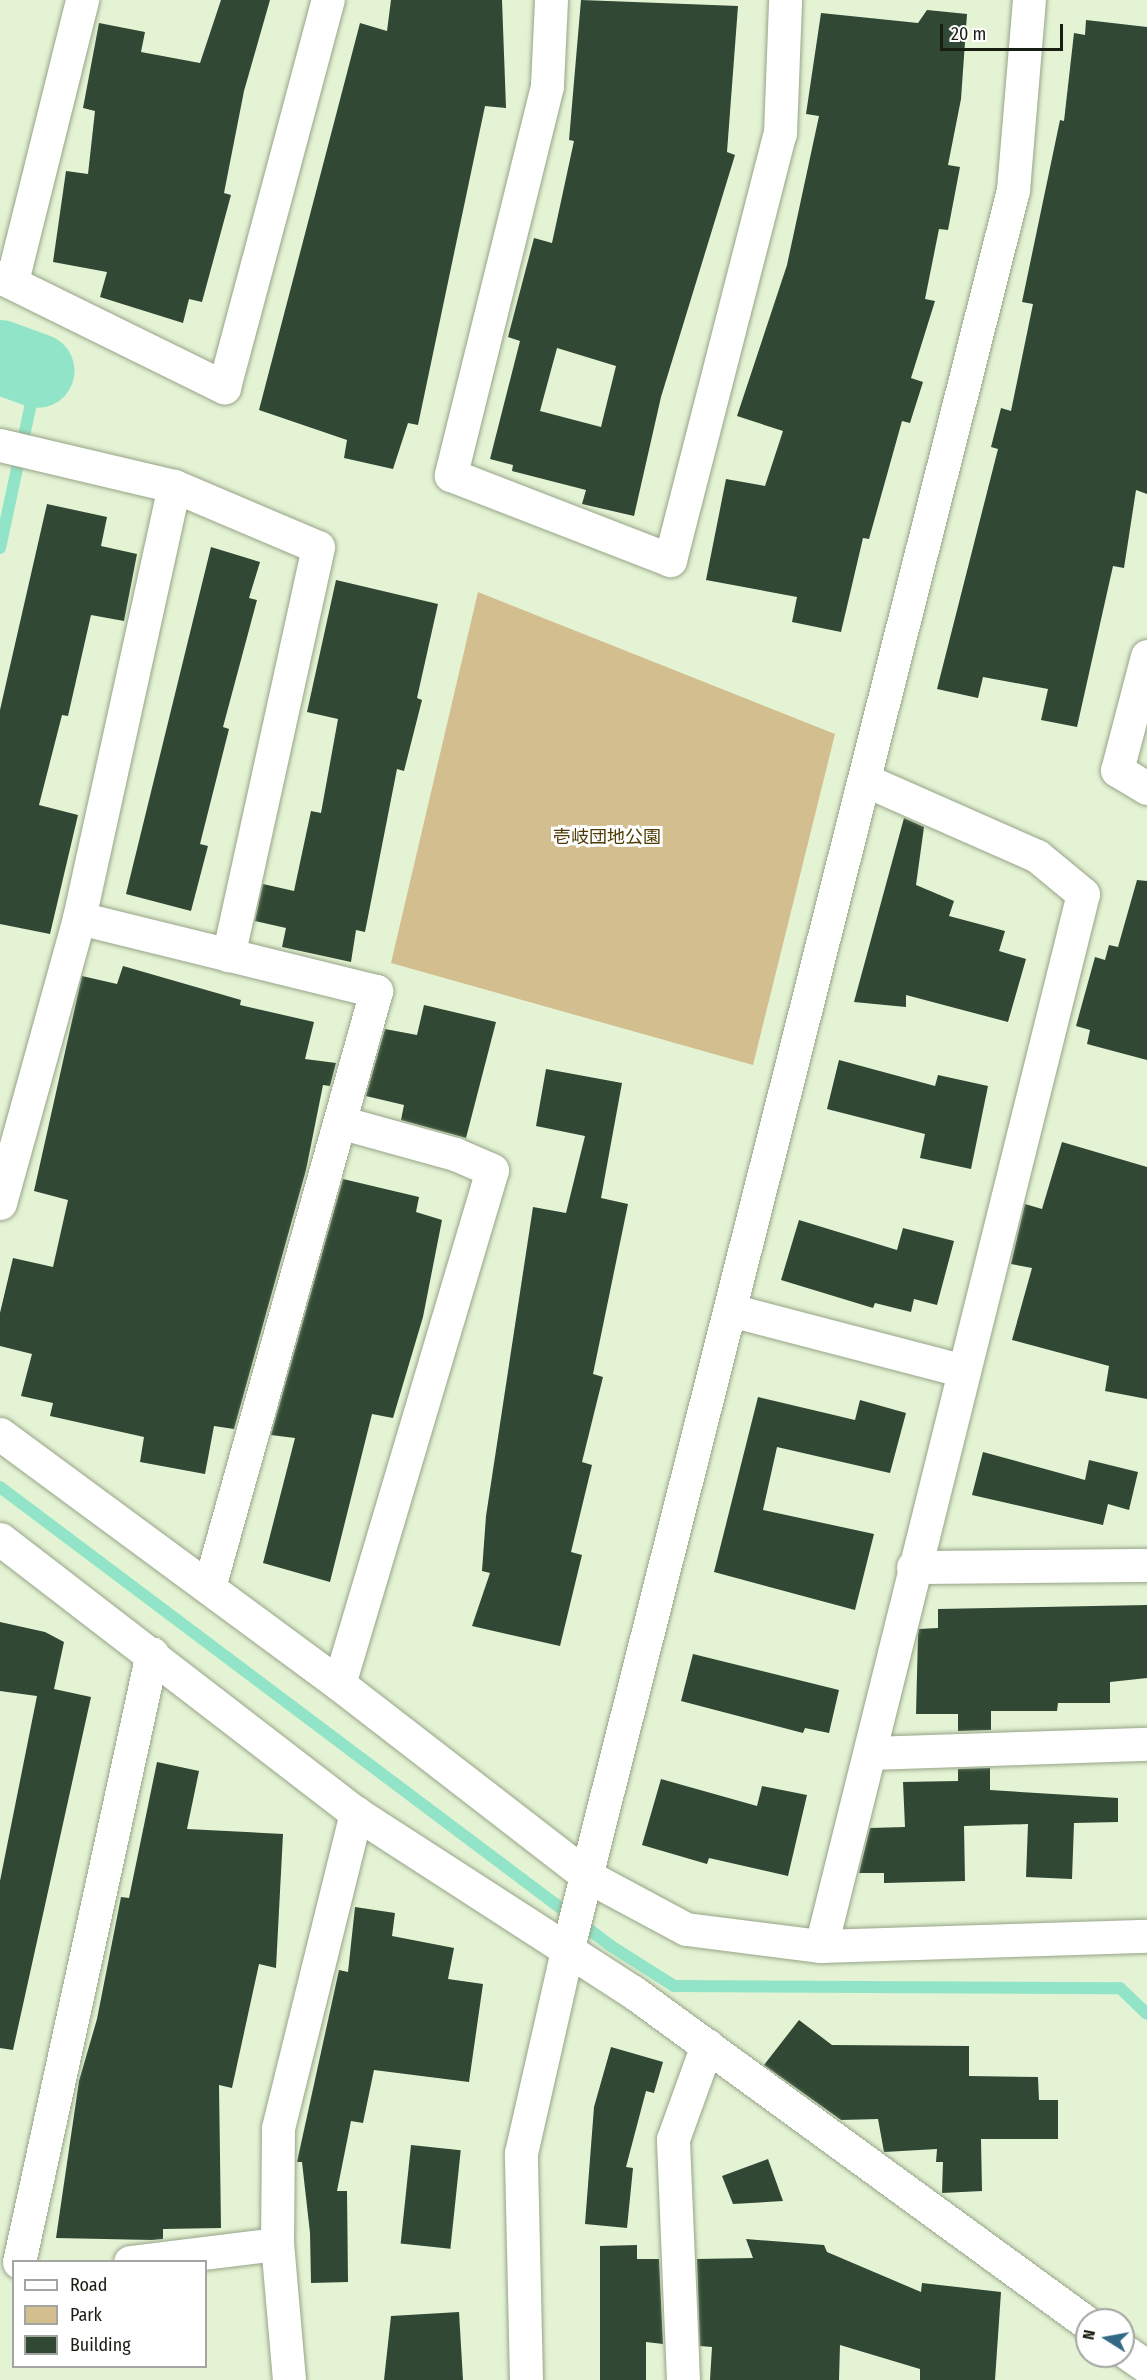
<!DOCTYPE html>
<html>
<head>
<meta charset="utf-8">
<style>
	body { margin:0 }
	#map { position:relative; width:1147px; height:2380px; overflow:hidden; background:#e4f3d4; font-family:"Fira Sans Condensed","Noto Sans JP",sans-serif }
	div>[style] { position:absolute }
	.green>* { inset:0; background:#d3be8f }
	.stream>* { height:12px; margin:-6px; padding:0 6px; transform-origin:6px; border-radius:6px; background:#92e4c8 }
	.river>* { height:74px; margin:-37px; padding:0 37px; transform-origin:37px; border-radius:37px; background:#92e4c8 }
	.building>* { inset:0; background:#304834; transform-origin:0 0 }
	.roads { filter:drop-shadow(0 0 2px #96a487) drop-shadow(0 0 2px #96a487) }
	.street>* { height:33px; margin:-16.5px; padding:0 16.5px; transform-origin:16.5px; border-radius:16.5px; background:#fff }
	.secondary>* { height:33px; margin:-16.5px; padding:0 16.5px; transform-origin:16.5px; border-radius:16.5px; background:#fff }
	span { translate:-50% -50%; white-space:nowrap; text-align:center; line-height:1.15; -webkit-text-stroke:6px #fff; paint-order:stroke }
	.park-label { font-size:18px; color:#4e3b03 }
	.legend { position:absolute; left:12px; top:2260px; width:195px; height:108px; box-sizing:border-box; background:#fff; border:2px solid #a3a5a1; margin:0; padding:8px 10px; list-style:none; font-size:18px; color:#191e13 }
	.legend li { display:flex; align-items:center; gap:12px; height:30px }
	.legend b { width:30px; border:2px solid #a3a5a1 }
	.north { position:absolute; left:1075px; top:2308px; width:60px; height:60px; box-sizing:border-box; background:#fff; border:2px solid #a3a5a1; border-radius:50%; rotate:281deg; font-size:16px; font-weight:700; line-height:24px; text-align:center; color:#191e13 }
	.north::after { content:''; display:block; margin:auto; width:21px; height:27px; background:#336985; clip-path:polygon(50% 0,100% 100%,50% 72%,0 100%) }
	.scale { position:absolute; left:940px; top:24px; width:123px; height:27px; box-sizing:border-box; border:3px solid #191e13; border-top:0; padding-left:8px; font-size:18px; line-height:21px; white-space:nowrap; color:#191e13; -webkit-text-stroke:4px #fff; paint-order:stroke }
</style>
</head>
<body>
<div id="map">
	<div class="green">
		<div style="clip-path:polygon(478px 592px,835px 734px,753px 1065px,391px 963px)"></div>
	</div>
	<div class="stream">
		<div style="left:0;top:548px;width:181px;rotate:-77.9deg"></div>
		<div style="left:0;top:1487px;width:764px;rotate:36.91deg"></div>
		<div style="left:611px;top:1946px;width:75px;rotate:32.4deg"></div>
		<div style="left:674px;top:1986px;width:446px;rotate:0.3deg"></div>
		<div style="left:1120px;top:1988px;width:37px;rotate:44deg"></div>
	</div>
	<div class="river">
		<div style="left:0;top:357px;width:40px;rotate:20.2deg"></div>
	</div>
	<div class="building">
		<div style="clip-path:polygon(221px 0,270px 0,244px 91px,224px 193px,231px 195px,202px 302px,189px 299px,183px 323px,100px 297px,107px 272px,53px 262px,66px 171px,88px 174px,95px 111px,83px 108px,99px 23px,145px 32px,141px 52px,200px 63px)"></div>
		<div style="clip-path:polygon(391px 0,502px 0,506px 108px,485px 106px,418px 425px,408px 423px,393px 469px,344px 458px,347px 440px,259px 410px,360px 23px,387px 31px)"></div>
		<div style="clip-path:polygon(evenodd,581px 0,738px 6px,727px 152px,735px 155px,661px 397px,634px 516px,582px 504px,586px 490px,512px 471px,513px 465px,490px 459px,520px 341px,508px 337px,534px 238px,552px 243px,574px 141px,569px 140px,581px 0,557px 348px,616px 366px,601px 427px,540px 411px,557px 348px)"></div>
		<div style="clip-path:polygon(927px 10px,967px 14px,961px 99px,948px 165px,960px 167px,948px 230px,939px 229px,925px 299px,935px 301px,911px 378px,923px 382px,910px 423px,902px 421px,869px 539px,863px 538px,841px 632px,792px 622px,797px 597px,706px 580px,726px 479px,765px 486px,783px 431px,737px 416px,787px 265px,819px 116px,806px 114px,821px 13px,918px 23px)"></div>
		<div style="clip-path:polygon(1086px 20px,1147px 27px,1147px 494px,1136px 490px,1124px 568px,1113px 566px,1077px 727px,1041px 720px,1048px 689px,983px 677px,978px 698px,937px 689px,998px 449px,991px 447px,1001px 408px,1011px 411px,1033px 304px,1022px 302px,1060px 120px,1064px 121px,1074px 33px,1085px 35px)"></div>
		<div style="clip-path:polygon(47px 504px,107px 517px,101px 546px,137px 554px,124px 621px,91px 615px,68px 716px,62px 715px,39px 805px,78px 815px,50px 934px,0 924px,0 710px)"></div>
		<div style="clip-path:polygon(211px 547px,260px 562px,249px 598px,257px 600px,223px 727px,229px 729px,200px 844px,208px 846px,191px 911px,126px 894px)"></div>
		<div style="clip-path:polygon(336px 580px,438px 604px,417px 698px,422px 700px,404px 771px,397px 769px,365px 932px,356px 930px,351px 962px,282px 947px,286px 928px,255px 921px,263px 884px,294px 891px,311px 811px,321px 813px,338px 719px,307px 712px)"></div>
		<div style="clip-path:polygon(904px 818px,924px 827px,916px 885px,954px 901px,949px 916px,1005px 931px,999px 951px,1026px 959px,1008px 1022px,906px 995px,906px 1007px,854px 1002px)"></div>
		<div style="clip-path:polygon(1137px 880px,1147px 881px,1147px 1060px,1087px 1044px,1090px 1030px,1076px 1026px,1095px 957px,1105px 960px,1109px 945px,1118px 947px)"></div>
		<div style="clip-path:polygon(123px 966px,241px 1000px,240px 1005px,314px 1022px,305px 1059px,336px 1063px,330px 1086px,323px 1085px,306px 1170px,234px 1429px,214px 1426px,205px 1474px,140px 1462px,144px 1437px,50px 1416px,53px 1403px,21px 1396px,32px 1354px,0 1346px,0 1313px,13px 1258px,53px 1267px,68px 1200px,34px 1191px,82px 976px,117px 984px)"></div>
		<div style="clip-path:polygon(424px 1005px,496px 1022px,466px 1138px,401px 1120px,404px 1105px,366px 1096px,385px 1029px,417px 1035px)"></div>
		<div style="clip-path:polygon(839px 1060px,935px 1086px,938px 1075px,988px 1086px,971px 1169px,920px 1158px,925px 1134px,827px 1109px)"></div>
		<div style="clip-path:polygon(546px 1069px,622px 1083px,601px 1198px,628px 1204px,593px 1374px,603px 1377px,582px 1462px,592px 1465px,571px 1552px,582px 1555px,560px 1646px,472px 1626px,490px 1573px,482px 1571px,486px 1516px,533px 1207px,566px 1213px,585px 1136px,536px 1126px)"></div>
		<div style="clip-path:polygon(1062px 1142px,1147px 1167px,1147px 1399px,1105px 1391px,1109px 1366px,1012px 1340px,1032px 1268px,1011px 1264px,1025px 1204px,1042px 1209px)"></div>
		<div style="clip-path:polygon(343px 1179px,419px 1197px,416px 1212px,442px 1220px,423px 1317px,393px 1418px,372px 1414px,330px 1582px,263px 1563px,295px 1438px,271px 1435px)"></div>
		<div style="clip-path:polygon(799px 1220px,897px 1250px,903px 1228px,954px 1241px,937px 1305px,914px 1299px,911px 1312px,875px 1303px,873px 1308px,781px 1280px)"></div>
		<div style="clip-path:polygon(758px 1397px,855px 1420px,860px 1400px,906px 1413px,890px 1473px,777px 1447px,763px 1510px,874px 1534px,855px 1610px,714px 1572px)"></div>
		<div style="clip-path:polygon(983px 1452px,1085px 1480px,1089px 1460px,1138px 1472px,1129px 1510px,1108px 1504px,1103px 1525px,972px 1495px)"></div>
		<div style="clip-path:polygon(1147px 1605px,1147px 1678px,1110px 1682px,1110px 1703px,1058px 1703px,1057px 1711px,991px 1711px,991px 1730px,958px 1731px,958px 1714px,916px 1714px,918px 1635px,919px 1629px,938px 1628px,938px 1609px)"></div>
		<div style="clip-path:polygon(0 1622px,45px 1632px,64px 1642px,54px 1689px,91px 1697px,13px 2050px,0 2048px,0 1881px,37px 1696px,0 1691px)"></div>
		<div style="clip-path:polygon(693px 1654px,839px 1690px,829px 1733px,805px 1728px,803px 1733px,681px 1701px)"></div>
		<div style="clip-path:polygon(157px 1762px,199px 1771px,187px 1829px,283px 1834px,276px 1968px,259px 1964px,232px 2088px,219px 2085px,221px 2228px,163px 2229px,163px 2239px,152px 2240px,56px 2238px,79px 2081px,97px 2019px,121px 1897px,129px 1898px)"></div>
		<div style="clip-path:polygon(990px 1768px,990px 1790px,1118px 1798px,1118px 1822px,1074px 1823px,1072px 1879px,1026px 1877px,1028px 1824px,964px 1826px,965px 1881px,884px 1883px,884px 1873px,859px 1873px,870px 1828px,905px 1827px,903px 1782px,958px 1781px,958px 1769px)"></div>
		<div style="clip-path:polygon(661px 1779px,757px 1806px,762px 1786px,807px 1795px,788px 1876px,709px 1858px,707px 1864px,642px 1845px)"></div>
		<div style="clip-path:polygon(355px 1907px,395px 1913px,392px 1936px,454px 1948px,448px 1979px,483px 1984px,469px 2082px,374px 2070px,363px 2123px,351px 2121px,337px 2191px,347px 2191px,348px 2282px,311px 2283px,310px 2233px,302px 2162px,297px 2162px,339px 1970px,348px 1972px)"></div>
		<div style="clip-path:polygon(799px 2020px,832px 2045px,969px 2046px,969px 2076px,1038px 2077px,1039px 2100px,1058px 2100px,1058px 2139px,981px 2139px,982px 2191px,942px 2193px,943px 2162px,936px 2162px,937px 2149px,884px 2152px,878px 2119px,841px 2120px,764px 2065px)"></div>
		<div style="clip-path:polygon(611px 2047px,663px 2062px,654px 2093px,646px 2091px,626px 2167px,633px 2168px,627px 2228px,585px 2224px,594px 2107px)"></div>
		<div style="left:411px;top:2145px;width:50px;height:99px;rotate:6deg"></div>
		<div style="clip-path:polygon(768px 2159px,783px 2201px,733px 2204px,722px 2176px)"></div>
		<div style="clip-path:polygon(746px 2239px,824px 2245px,827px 2252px,921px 2292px,922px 2283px,1001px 2292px,995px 2380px,920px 2380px,920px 2369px,840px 2345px,839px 2380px,710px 2380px,712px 2347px,700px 2346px,697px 2259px,753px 2258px)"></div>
		<div style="clip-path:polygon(637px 2245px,637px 2259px,659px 2259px,663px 2344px,646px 2342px,646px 2380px,600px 2380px,600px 2246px)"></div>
		<div style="clip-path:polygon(459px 2312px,463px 2380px,384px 2380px,391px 2316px)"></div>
	</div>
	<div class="roads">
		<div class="street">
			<div style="left:551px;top:0;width:86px;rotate:92.7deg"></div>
			<div style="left:547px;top:86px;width:401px;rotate:103.9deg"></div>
			<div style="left:451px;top:475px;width:235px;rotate:21.2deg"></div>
			<div style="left:670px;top:560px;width:441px;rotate:-75.6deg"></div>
			<div style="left:780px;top:133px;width:133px;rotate:-87.8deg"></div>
			<div style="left:0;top:277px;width:250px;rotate:26.2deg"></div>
			<div style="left:224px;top:387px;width:401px;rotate:-75deg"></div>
			<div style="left:12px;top:281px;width:290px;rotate:-76deg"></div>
			<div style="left:0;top:445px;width:179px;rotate:13.3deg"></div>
			<div style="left:174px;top:486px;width:156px;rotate:23deg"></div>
			<div style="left:318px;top:547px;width:418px;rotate:102.4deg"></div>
			<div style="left:1147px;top:656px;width:118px;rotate:104.7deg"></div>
			<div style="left:1117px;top:770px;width:35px;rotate:31deg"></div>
			<div style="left:79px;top:918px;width:306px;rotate:13.8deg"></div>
			<div style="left:376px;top:991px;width:619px;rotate:105.65deg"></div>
			<div style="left:0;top:1203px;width:296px;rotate:-74.5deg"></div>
			<div style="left:79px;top:918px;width:442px;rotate:-77.6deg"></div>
			<div style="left:730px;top:1310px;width:239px;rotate:14.6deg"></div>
			<div style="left:0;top:1539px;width:449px;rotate:37.6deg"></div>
			<div style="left:356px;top:1813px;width:330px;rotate:32.9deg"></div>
			<div style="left:633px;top:1992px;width:562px;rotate:36.09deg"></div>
			<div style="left:913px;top:1567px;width:234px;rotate:-0.5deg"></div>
			<div style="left:339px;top:1684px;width:536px;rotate:-73.42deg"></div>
			<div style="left:492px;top:1170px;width:40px;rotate:-156.6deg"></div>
			<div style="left:455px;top:1154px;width:116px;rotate:-164.5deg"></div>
			<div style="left:871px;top:1753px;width:276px;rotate:-1.9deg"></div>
			<div style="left:821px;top:1946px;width:1084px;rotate:-76.02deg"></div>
			<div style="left:1083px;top:894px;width:60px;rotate:-140.4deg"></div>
			<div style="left:1037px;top:856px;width:186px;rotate:-156.2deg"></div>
			<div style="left:19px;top:2262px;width:623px;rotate:-77.68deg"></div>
			<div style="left:130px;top:2262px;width:148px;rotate:-7deg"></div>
			<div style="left:1123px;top:2350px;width:29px;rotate:35deg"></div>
			<div style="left:289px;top:2380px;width:137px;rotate:-95deg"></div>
			<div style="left:277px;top:2244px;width:116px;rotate:-89.5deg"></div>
			<div style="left:278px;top:2128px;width:325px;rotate:-76.1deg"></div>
			<div style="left:526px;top:2380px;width:227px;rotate:-91.3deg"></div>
			<div style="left:521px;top:2153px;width:207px;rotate:-77.2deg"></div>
			<div style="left:567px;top:1951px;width:1817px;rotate:-75.79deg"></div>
			<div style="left:1013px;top:190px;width:191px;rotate:-85.2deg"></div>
			<div style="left:683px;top:2380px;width:241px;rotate:-92.4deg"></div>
			<div style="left:673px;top:2139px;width:100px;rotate:-70.1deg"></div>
		</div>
		<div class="secondary">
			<div style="left:0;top:1434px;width:421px;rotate:36.4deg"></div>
			<div style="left:339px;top:1684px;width:316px;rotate:37.7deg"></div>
			<div style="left:589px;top:1877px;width:110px;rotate:28.2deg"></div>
			<div style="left:686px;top:1929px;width:136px;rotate:7.2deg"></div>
			<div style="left:821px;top:1946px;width:326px;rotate:-1.8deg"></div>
		</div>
	</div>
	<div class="park-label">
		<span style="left:607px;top:837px">壱岐団地公園</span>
	</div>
	<ul class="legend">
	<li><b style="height:8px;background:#fff"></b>Road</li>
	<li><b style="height:16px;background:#d3be8f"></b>Park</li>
	<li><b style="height:16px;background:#304834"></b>Building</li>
	</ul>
	<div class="north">N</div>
	<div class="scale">20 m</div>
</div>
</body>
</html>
